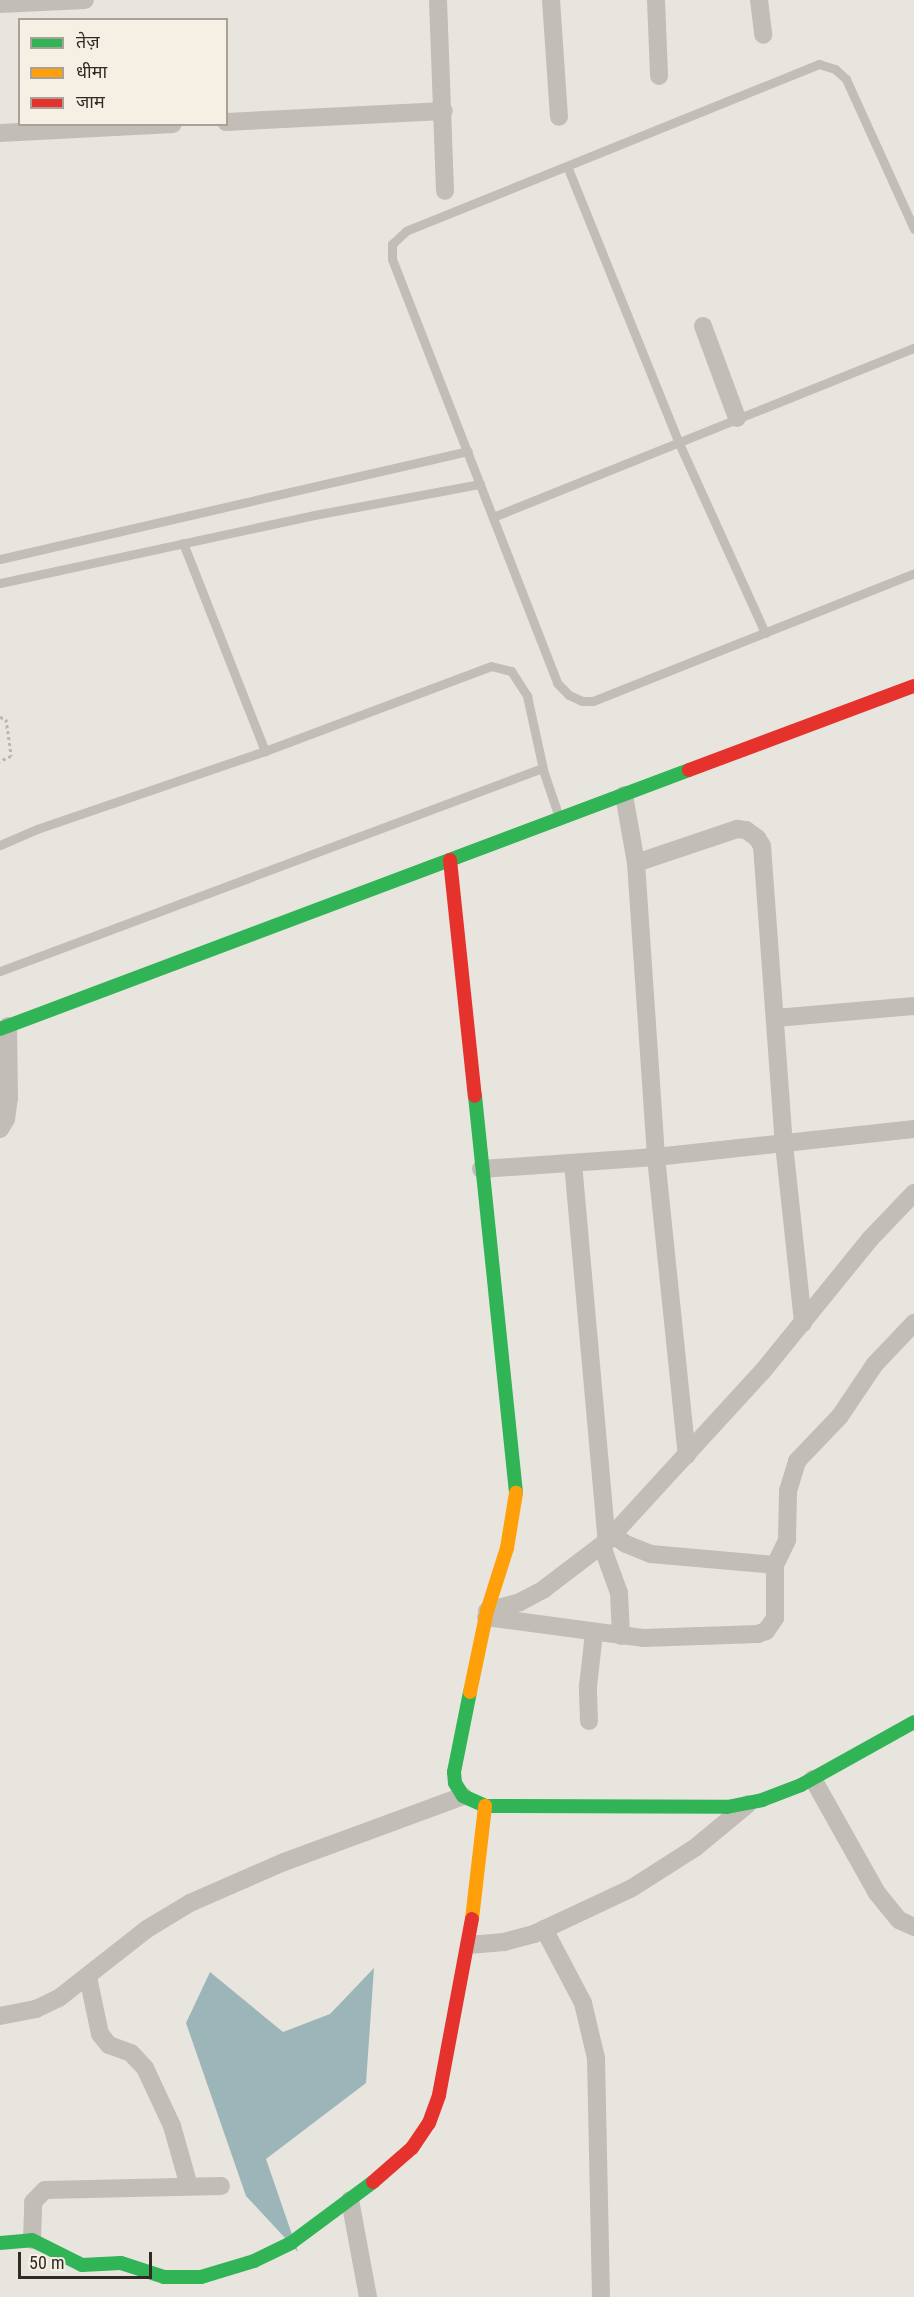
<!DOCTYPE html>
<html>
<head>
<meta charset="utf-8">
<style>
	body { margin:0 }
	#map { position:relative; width:914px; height:2297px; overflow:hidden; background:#e8e5de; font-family:"Roboto Condensed","Noto Sans Devanagari",sans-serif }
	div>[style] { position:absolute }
	.water>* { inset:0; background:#9cb5b8 }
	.path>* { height:3px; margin-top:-1.5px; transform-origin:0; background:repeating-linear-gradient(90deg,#bab6b0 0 3px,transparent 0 6px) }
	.lane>* { height:9px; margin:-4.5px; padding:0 4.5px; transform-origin:4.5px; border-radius:4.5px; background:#c2bdb7 }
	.street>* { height:18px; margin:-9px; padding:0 9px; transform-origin:9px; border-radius:9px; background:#c2bdb7 }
	.fast>* { height:14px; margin:-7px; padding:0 7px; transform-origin:7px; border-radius:7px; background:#30b455 }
	.slow>* { height:14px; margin:-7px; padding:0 7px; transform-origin:7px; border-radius:7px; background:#ff9f0a }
	.jam>* { height:14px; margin:-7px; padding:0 7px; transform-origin:7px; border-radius:7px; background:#e5322d }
	span { translate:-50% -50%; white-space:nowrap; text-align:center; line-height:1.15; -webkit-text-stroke:6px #f6f0e4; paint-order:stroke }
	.legend { position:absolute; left:18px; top:18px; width:210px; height:108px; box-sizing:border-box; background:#f6f0e4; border:2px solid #a7a198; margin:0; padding:8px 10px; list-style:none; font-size:18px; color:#312b26 }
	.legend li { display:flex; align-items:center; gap:12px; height:30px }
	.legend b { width:30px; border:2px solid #a7a198 }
	.scale { position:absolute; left:18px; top:2252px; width:134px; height:27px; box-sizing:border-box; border:3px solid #312b26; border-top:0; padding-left:8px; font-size:18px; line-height:21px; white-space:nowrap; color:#312b26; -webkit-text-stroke:4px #f6f0e4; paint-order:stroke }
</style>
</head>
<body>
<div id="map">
	<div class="water">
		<div style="clip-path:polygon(374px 1968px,366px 2083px,266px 2159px,298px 2252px,246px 2196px,186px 2023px,210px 1972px,283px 2032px,330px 2014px)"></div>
	</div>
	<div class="path">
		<div style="left:0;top:717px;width:6px;rotate:18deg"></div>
		<div style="left:6px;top:719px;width:37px;rotate:82deg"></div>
		<div style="left:11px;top:756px;width:12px;rotate:156deg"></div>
	</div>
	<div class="lane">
		<div style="left:567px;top:166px;width:297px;rotate:68deg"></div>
		<div style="left:678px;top:441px;width:211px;rotate:65.6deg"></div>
		<div style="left:914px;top:229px;width:165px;rotate:-114.4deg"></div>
		<div style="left:846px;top:79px;width:15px;rotate:-138deg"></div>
		<div style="left:835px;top:69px;width:17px;rotate:-163deg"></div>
		<div style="left:819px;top:64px;width:445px;rotate:158deg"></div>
		<div style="left:406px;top:231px;width:19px;rotate:137deg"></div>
		<div style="left:392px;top:244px;width:15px;rotate:90deg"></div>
		<div style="left:392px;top:259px;width:455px;rotate:68.7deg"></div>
		<div style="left:557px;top:683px;width:17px;rotate:45deg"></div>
		<div style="left:569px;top:695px;width:14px;rotate:25deg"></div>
		<div style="left:582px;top:701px;width:11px"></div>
		<div style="left:593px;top:701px;width:346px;rotate:-21.7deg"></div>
		<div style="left:493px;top:517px;width:454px;rotate:-21.9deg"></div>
		<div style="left:183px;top:543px;width:224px;rotate:68.5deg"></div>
		<div style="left:0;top:559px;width:480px;rotate:-13deg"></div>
		<div style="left:0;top:583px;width:321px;rotate:-12.2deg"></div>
		<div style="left:314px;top:515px;width:169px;rotate:-10.6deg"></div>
		<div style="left:0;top:845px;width:40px;rotate:-23.4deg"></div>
		<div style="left:37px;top:829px;width:241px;rotate:-18.9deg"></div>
		<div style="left:265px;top:751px;width:241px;rotate:-20.6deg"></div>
		<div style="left:491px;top:666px;width:21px;rotate:14deg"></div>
		<div style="left:511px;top:671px;width:30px;rotate:57deg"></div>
		<div style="left:527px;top:696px;width:79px;rotate:77.6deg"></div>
		<div style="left:544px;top:773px;width:46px;rotate:71.2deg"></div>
		<div style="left:0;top:971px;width:579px;rotate:-20.53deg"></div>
	</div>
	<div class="street">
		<div style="left:438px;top:0;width:191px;rotate:87.9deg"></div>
		<div style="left:551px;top:0;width:117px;rotate:86.1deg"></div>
		<div style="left:656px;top:0;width:76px;rotate:87.7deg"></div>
		<div style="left:759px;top:0;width:35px;rotate:83deg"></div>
		<div style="left:0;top:4px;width:85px;rotate:-2.7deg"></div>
		<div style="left:226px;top:122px;width:218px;rotate:-2.9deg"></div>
		<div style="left:0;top:133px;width:173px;rotate:-3deg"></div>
		<div style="left:703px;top:326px;width:98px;rotate:69.7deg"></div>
		<div style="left:624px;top:795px;width:69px;rotate:80deg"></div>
		<div style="left:636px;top:863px;width:295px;rotate:86.1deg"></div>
		<div style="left:656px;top:1157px;width:300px;rotate:84.1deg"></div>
		<div style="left:636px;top:863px;width:107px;rotate:-18.6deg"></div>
		<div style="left:737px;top:829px;width:9px;rotate:6deg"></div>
		<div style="left:746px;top:830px;width:14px;rotate:36deg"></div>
		<div style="left:757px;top:838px;width:9px;rotate:58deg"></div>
		<div style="left:762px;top:846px;width:299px;rotate:85.8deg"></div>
		<div style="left:784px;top:1144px;width:180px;rotate:83.9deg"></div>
		<div style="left:776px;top:1018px;width:139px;rotate:-5deg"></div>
		<div style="left:0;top:1129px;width:12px;rotate:-59deg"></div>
		<div style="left:6px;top:1119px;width:21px;rotate:-82deg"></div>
		<div style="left:9px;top:1098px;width:72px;rotate:-90.8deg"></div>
		<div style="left:573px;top:1163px;width:380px;rotate:84.9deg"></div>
		<div style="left:481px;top:1169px;width:175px;rotate:-3.9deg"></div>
		<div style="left:656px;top:1157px;width:260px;rotate:-6.2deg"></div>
		<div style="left:613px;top:1535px;width:16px;rotate:35deg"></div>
		<div style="left:626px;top:1544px;width:27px;rotate:22deg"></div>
		<div style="left:651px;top:1554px;width:124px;rotate:5.1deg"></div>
		<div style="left:602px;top:1546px;width:50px;rotate:70.1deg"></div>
		<div style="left:619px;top:1593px;width:43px;rotate:87.3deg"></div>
		<div style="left:487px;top:1611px;width:34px;rotate:-15deg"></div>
		<div style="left:520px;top:1602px;width:27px;rotate:-28deg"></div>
		<div style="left:544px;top:1589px;width:79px;rotate:-37.3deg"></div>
		<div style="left:607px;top:1541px;width:229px;rotate:-47.5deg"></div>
		<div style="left:762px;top:1372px;width:171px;rotate:-50.9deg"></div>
		<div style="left:870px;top:1239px;width:64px;rotate:-46.3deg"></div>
		<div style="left:486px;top:1617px;width:158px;rotate:7.6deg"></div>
		<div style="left:643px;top:1638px;width:115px;rotate:-2deg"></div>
		<div style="left:758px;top:1634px;width:9px;rotate:-21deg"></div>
		<div style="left:766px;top:1631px;width:16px;rotate:-55deg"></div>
		<div style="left:775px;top:1618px;width:53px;rotate:-90deg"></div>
		<div style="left:775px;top:1565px;width:28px;rotate:-64deg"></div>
		<div style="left:787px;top:1540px;width:49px;rotate:-88.8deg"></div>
		<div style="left:788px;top:1491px;width:31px;rotate:-73deg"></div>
		<div style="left:797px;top:1461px;width:62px;rotate:-46.3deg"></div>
		<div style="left:840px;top:1416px;width:63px;rotate:-56.1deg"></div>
		<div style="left:875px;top:1364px;width:57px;rotate:-46.4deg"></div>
		<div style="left:589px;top:1721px;width:35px;rotate:-92deg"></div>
		<div style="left:588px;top:1686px;width:53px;rotate:-83.5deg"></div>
		<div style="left:813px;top:1779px;width:131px;rotate:60.7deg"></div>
		<div style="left:877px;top:1893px;width:35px;rotate:51deg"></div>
		<div style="left:899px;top:1920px;width:17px;rotate:25deg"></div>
		<div style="left:544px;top:1929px;width:84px;rotate:62.2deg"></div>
		<div style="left:583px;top:2003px;width:57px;rotate:76.7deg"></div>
		<div style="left:596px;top:2058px;width:239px;rotate:88.8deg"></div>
		<div style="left:469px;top:1945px;width:35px;rotate:-5deg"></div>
		<div style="left:504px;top:1942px;width:31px;rotate:-15deg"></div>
		<div style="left:534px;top:1934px;width:108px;rotate:-25.1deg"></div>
		<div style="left:632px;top:1888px;width:76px;rotate:-32.6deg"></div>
		<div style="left:696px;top:1847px;width:67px;rotate:-39.6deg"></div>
		<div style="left:88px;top:1977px;width:58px;rotate:78.1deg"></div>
		<div style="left:100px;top:2034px;width:14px;rotate:51deg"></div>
		<div style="left:109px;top:2045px;width:23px;rotate:20deg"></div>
		<div style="left:131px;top:2053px;width:21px;rotate:47deg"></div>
		<div style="left:145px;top:2068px;width:64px;rotate:65deg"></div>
		<div style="left:172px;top:2126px;width:62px;rotate:74.2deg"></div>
		<div style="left:0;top:2016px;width:37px;rotate:-11deg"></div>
		<div style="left:36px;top:2009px;width:25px;rotate:-26deg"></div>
		<div style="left:59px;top:1998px;width:112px;rotate:-38.1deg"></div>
		<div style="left:147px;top:1929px;width:50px;rotate:-31.2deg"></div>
		<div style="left:190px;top:1903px;width:103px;rotate:-23.6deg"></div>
		<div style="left:284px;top:1862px;width:191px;rotate:-20.2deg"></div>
		<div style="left:350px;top:2200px;width:99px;rotate:79.5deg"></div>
		<div style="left:32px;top:2240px;width:38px;rotate:-88deg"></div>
		<div style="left:33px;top:2202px;width:17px;rotate:-45deg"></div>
		<div style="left:45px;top:2190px;width:176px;rotate:-1.3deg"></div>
	</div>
	<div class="fast">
		<div style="left:0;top:1029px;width:736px;rotate:-20.6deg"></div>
		<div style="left:475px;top:1096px;width:399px;rotate:84.1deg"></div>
		<div style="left:470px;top:1692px;width:82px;rotate:101.3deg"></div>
		<div style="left:454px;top:1772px;width:11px;rotate:85deg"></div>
		<div style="left:455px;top:1783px;width:15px;rotate:58deg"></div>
		<div style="left:463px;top:1796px;width:24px;rotate:24deg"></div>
		<div style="left:485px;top:1806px;width:242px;rotate:0.2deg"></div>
		<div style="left:727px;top:1807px;width:36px;rotate:-11deg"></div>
		<div style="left:762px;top:1800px;width:42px;rotate:-21deg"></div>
		<div style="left:801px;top:1785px;width:129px;rotate:-29.1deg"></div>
		<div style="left:0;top:2243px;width:32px;rotate:-5deg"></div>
		<div style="left:32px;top:2240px;width:56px;rotate:26.6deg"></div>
		<div style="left:82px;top:2265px;width:39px;rotate:-3deg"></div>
		<div style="left:121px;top:2263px;width:45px;rotate:18deg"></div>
		<div style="left:164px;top:2277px;width:37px"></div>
		<div style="left:201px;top:2277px;width:55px;rotate:-16.8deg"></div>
		<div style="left:254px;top:2261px;width:41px;rotate:-25.9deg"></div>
		<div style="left:291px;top:2243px;width:102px;rotate:-36.6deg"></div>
	</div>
	<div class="slow">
		<div style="left:470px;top:1692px;width:83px;rotate:-78.1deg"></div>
		<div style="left:487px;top:1611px;width:66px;rotate:-72.4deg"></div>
		<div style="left:507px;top:1548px;width:56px;rotate:-80.7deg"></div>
		<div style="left:472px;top:1919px;width:114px;rotate:-83.4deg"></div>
	</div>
	<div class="jam">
		<div style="left:689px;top:770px;width:240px;rotate:-20.5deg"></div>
		<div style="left:450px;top:860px;width:237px;rotate:84deg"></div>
		<div style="left:373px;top:2182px;width:52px;rotate:-41.1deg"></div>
		<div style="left:412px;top:2148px;width:30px;rotate:-56deg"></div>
		<div style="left:429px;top:2123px;width:30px;rotate:-70deg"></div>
		<div style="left:439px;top:2095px;width:179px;rotate:-79.4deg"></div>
	</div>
	<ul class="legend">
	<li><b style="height:8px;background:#30b455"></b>तेज़</li>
	<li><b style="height:8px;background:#ff9f0a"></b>धीमा</li>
	<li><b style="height:8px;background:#e5322d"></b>जाम</li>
	</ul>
	<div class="scale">50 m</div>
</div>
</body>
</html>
